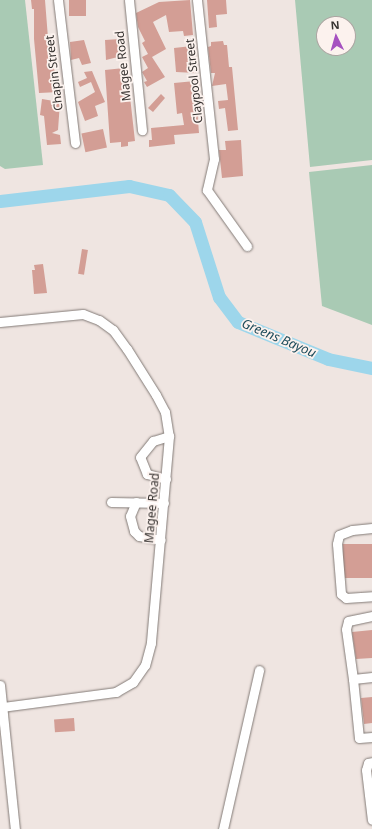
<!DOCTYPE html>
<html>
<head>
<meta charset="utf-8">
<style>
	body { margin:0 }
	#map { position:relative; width:372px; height:829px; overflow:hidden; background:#efe5e1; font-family:"Noto Sans",sans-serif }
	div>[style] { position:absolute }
	.green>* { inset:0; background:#a9cab4 }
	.river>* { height:13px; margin:-6.5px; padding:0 6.5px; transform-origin:6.5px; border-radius:6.5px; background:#9dd6eb }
	.building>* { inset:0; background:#d39e95; transform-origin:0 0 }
	.roads { filter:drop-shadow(0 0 1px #827a76) drop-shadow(0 0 1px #827a76) }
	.minor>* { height:9px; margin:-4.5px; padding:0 4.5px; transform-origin:4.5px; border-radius:4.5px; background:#fff }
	span { translate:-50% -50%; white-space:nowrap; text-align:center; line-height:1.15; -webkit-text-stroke:3.5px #fcf2ee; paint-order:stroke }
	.street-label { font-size:12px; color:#35312f }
	.water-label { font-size:13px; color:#1e4d5c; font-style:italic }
	.north { position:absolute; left:316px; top:16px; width:40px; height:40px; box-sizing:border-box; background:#fcf2ee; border:1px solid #aca5a2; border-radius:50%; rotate:355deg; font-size:11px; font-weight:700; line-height:16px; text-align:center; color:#35312f }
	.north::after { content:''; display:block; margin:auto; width:14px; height:18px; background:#a651c0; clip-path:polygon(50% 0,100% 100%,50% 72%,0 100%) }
</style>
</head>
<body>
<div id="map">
	<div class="green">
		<div style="clip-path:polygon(0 0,25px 0,43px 165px,5px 169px,0 166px)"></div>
		<div style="clip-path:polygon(evenodd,295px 0,372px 0,372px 160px,310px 167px,295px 0,324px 24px,348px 24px,348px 48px,324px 48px,324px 24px)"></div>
		<div style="clip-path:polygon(372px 165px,372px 325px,322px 306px,309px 172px)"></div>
	</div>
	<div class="river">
		<div style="left:0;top:201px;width:130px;rotate:-6.6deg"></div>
		<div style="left:129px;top:186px;width:41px;rotate:12.7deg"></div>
		<div style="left:169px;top:195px;width:37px;rotate:46deg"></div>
		<div style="left:195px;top:222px;width:79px;rotate:72.3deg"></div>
		<div style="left:219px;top:297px;width:31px;rotate:53deg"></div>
		<div style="left:238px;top:322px;width:97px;rotate:22.3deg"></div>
		<div style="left:328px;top:359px;width:45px;rotate:11.6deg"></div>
	</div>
	<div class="building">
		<div style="clip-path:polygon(31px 0,45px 0,48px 38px,59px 92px,39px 93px,34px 39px,34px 9px,32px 9px)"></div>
		<div style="left:69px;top:0;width:17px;height:16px"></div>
		<div style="clip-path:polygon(190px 0,193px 35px,184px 36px,183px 31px,169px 32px,166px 15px,153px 22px,166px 49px,152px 57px,165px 77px,147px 87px,144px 82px,147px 81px,142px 72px,148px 68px,142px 57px,148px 54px,142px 43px,145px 41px,138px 27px,136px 13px,159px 2px)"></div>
		<div style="clip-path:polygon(207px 0,226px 0,227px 14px,216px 15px,217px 27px,209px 28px)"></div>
		<div style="clip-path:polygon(120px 39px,122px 56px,106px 60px,105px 40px)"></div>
		<div style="clip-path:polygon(84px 40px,91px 63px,82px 65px,79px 58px,71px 60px,70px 42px)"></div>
		<div style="clip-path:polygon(223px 41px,224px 45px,227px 45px,229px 67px,232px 67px,238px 130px,228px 131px,225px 108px,219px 109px,218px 101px,228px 100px,226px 84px,212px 86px,215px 73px,211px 73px,208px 47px,211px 46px,211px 42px)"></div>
		<div style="clip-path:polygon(192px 46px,193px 57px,197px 57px,196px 73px,176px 72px,174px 48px)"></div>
		<div style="clip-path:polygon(124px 68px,125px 79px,128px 79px,135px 141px,128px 142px,128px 146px,121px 147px,121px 142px,110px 143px,105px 70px)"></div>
		<div style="clip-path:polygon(92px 71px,105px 102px,95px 106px,98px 116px,85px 121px,78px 102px,95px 92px,91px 82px,80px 87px,78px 82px,87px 78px,84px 72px)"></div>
		<div style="clip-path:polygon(195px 81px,199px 133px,174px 135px,175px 144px,149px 147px,149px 140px,152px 140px,151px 128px,184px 125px,182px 113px,177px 114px,174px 83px)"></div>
		<div style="clip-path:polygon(161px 94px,165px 98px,153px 112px,148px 108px)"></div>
		<div style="clip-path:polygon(42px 99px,60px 102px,58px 130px,52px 133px,60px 135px,61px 144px,47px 145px,44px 116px,40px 115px)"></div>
		<div style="left:103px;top:129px;width:19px;height:22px;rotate:78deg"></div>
		<div style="clip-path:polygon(241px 140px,243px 176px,222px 178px,219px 150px,226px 150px,225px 141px)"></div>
		<div style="left:82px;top:249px;width:6px;height:25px;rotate:9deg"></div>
		<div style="clip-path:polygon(43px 264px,47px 293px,34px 294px,32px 270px,35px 270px,34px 265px)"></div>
		<div style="left:372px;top:544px;width:34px;height:29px;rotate:90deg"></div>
		<div style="clip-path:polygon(372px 630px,372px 658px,356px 659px,352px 632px)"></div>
		<div style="clip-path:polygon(372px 697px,372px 723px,364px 724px,361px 698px)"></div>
		<div style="left:74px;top:718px;width:13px;height:20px;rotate:86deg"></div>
	</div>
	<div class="roads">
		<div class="minor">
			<div style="left:58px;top:0;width:144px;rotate:83.2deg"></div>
			<div style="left:129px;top:0;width:131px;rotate:84.3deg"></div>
			<div style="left:197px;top:0;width:160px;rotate:83.9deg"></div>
			<div style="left:214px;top:159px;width:32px;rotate:103deg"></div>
			<div style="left:207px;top:190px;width:69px;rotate:54.5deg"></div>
			<div style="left:0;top:322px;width:83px;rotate:-5.5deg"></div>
			<div style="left:83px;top:314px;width:17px;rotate:21deg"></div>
			<div style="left:99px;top:320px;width:17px;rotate:36deg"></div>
			<div style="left:113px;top:330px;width:24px;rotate:54deg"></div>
			<div style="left:127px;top:349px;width:54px;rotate:57.8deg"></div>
			<div style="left:156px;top:395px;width:19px;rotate:62deg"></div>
			<div style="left:165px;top:412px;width:24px;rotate:81deg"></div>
			<div style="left:169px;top:436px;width:208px;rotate:95deg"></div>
			<div style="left:151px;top:643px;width:23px;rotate:105deg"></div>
			<div style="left:145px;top:665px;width:21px;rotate:125deg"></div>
			<div style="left:133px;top:682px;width:20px;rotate:150deg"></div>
			<div style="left:116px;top:692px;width:115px;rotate:172.5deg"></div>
			<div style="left:166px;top:479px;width:20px;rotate:-165deg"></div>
			<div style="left:147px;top:474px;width:18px;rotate:-112deg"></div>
			<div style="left:140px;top:457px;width:21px;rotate:-51deg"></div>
			<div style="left:153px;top:441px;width:17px;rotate:-17deg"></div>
			<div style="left:111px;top:502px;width:53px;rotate:1.1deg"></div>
			<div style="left:136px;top:502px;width:15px;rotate:113deg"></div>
			<div style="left:130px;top:516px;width:16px;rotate:75deg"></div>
			<div style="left:134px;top:531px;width:7px;rotate:45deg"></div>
			<div style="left:139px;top:536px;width:22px;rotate:10deg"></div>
			<div style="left:372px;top:528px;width:20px;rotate:174deg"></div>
			<div style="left:352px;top:530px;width:14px;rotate:159deg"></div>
			<div style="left:339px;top:535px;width:9px;rotate:103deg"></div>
			<div style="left:337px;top:544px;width:50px;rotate:85.4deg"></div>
			<div style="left:341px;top:594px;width:6px;rotate:39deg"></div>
			<div style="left:346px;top:598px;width:26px;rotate:-4deg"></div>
			<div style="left:372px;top:677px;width:19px;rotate:174deg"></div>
			<div style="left:353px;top:679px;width:59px;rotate:84.2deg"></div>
			<div style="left:359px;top:738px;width:13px;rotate:-4deg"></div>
			<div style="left:353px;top:679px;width:50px;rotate:-98deg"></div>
			<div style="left:346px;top:629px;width:8px;rotate:-76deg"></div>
			<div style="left:348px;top:621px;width:25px;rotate:-12deg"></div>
			<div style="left:0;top:685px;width:145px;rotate:84.1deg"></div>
			<div style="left:372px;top:762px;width:4px;rotate:166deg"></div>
			<div style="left:368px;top:763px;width:7px;rotate:106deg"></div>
			<div style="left:366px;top:770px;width:50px;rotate:83.2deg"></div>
			<div style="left:223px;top:829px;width:163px;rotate:-77.2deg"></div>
		</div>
	</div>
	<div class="street-label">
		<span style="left:123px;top:66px;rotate:-96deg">Magee Road</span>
		<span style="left:54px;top:73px;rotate:-97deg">Chapin Street</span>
		<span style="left:194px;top:81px;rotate:-96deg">Claypool Street</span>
		<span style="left:152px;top:508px;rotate:-85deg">Magee Road</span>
	</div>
	<div class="water-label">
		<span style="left:279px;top:338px;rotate:23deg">Greens Bayou</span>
	</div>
	<div class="north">N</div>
</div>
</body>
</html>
